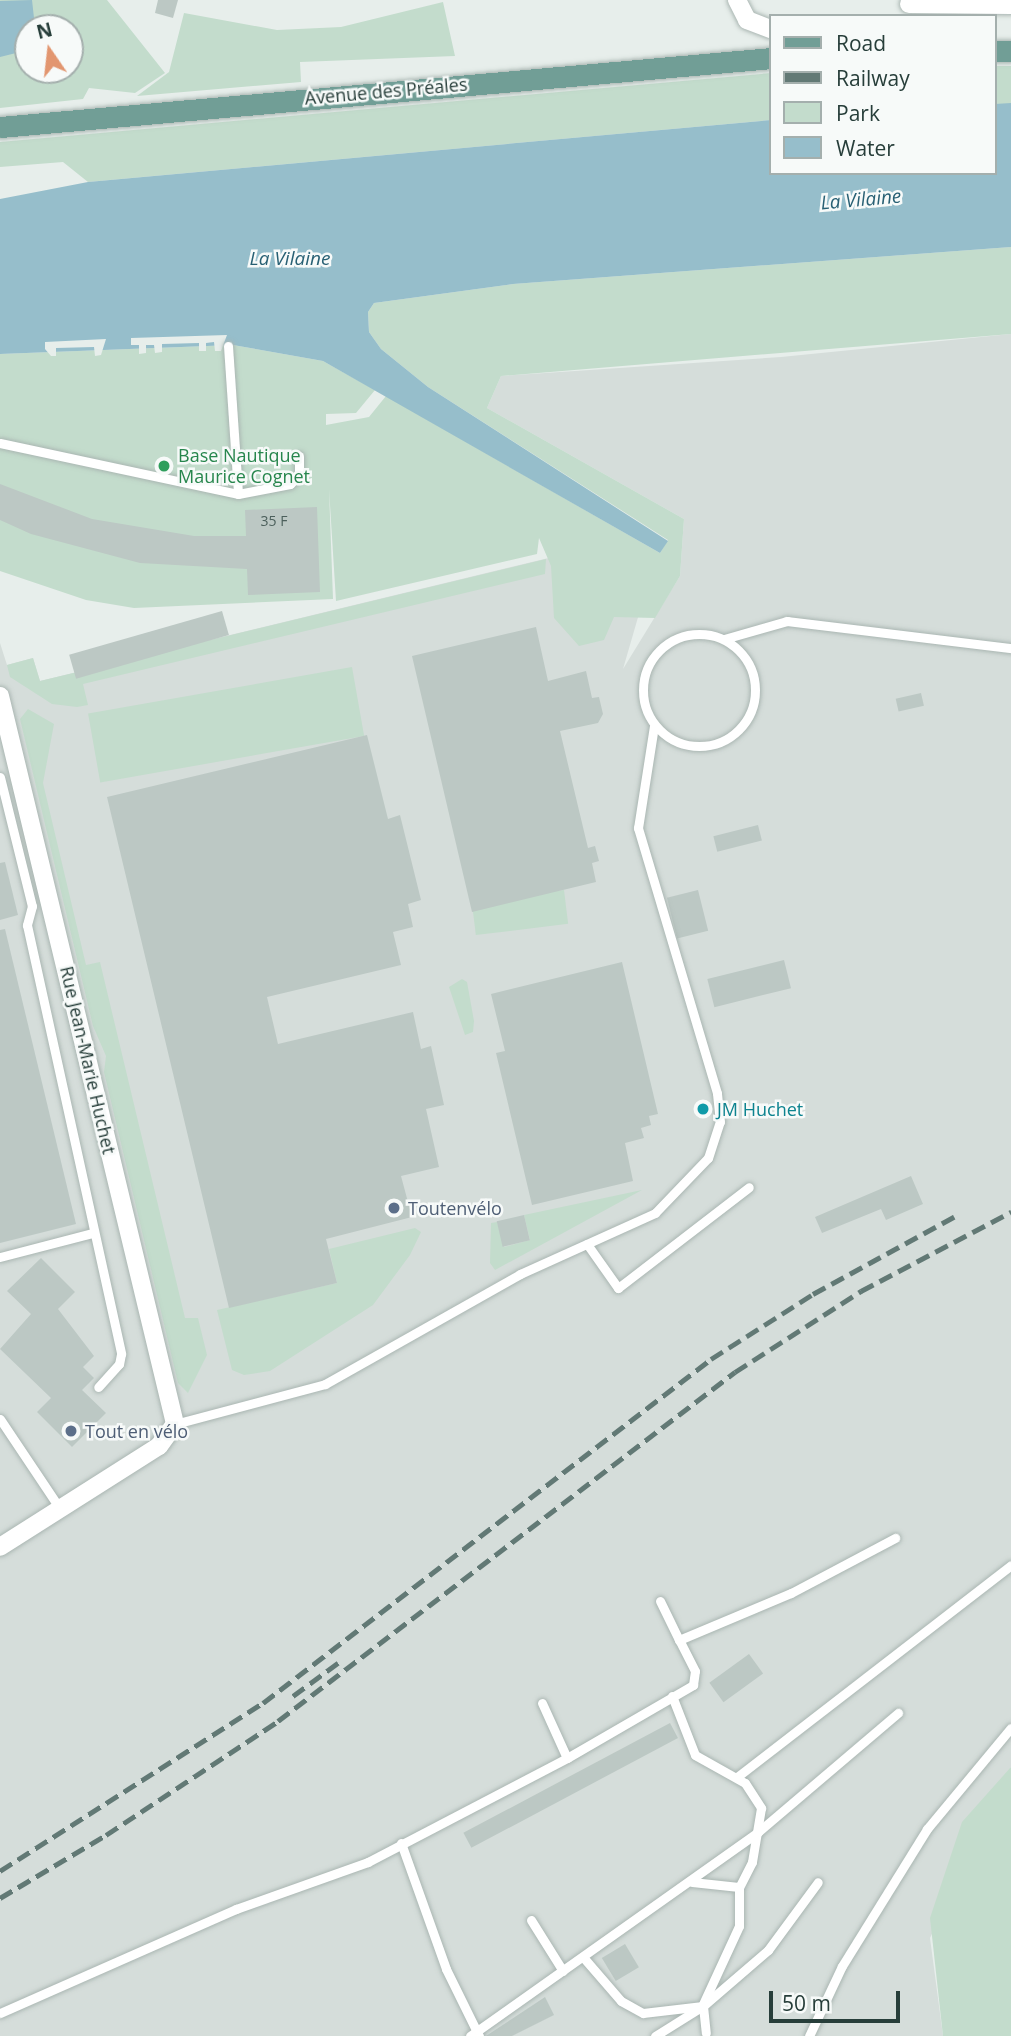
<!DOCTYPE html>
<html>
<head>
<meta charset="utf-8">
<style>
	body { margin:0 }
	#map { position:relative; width:1011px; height:2036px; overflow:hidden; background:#e7eeeb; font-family:"Open Sans",sans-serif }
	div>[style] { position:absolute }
	.built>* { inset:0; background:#d5ddda }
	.green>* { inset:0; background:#c3dccc; transform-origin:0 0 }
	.water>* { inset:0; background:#96becb }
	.pier>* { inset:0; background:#e7eeeb }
	.building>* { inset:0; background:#bcc8c4; transform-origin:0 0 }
	.roads { filter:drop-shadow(0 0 2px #aab6b2) drop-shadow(0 0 2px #aab6b2) }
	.lane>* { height:9px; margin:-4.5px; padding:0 4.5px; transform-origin:4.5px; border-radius:4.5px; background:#fff }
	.lane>.ring { margin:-4.5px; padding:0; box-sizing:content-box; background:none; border:9px solid #fff; border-radius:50% }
	.street>* { height:18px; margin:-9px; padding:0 9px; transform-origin:9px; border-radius:9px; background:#fff }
	.primary>* { height:21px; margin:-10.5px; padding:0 10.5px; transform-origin:10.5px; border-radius:10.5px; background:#719e96 }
	.rail>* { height:5px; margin-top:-2.5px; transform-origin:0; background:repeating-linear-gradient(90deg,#627975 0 14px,transparent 0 21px) }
	.dots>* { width:19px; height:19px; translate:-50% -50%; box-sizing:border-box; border:4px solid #f7faf9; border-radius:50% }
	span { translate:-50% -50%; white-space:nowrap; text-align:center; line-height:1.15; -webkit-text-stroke:5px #f7faf9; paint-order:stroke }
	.number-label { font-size:14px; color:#4c605c }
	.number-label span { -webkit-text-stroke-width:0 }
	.street-label { font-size:18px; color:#273e3a }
	.leisure-label { font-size:18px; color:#27864d }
	.left { translate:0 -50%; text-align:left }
	.culture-label { font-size:18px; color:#0d838f }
	.service-label { font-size:18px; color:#4e5e75 }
	.water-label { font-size:19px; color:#286074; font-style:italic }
	.legend { position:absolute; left:769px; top:14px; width:228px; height:161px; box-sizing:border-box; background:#f7faf9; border:2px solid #a4afad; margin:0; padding:9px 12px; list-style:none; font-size:21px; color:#273e3a }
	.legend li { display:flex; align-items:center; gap:14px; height:35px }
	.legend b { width:35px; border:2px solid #a4afad }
	.north { position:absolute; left:14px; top:14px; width:70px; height:70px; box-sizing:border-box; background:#f7faf9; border:2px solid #a4afad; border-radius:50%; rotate:346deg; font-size:19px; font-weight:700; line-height:28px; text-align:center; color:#273e3a }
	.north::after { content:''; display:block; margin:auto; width:24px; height:32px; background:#e29670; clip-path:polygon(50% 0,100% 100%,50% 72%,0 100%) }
	.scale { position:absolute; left:769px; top:1991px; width:131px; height:32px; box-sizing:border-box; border:4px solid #273e3a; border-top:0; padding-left:9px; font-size:21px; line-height:24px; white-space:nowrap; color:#273e3a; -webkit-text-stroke:5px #f7faf9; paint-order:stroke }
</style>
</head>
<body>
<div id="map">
	<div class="built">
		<div style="clip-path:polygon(1011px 334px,1011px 1767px,930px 1938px,943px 2036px,0 2036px,0 643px,7px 665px,33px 658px,40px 681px,586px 549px,641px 607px,623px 669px,680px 576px,684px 519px,487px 408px,501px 376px,781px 357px)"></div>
	</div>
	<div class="green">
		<div style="clip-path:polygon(evenodd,0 0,107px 0,165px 73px,135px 93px,89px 88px,83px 99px,0 108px,0 0,28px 28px,70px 28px,70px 70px,28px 70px,28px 28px)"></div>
		<div style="clip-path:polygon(443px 2px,455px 56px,300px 62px,301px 82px,137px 96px,169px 72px,184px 13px,277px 30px,341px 27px)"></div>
		<div style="left:995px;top:66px;width:16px;height:38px"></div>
		<div style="clip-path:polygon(771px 73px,771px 120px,88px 182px,63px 162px,0 167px,0 142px)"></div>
		<div style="clip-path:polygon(1011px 247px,1011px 334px,501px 376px,487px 408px,684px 519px,680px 576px,655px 618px,614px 617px,604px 640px,579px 646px,554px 618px,551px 566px,539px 538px,537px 554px,336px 601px,329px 489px,333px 599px,134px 608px,86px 600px,0 571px,0 354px,233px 345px,323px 361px,375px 390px,356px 413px,326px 414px,326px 425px,369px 417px,386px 396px,660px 553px,668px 540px,428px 387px,381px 349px,369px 332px,368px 312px,374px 303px,513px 284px)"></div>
		<div style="clip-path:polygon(546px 559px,545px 574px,83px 684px,88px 705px,77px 707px,52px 704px,10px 677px,7px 665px,33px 658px,40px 681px)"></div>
		<div style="left:352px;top:667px;width:70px;height:268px;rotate:80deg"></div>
		<div style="clip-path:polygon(28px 709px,54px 724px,43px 783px,86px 965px,100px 962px,185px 1318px,198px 1318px,207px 1355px,188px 1393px,178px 1383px,104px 1072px,106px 1056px,93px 1026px,20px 719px)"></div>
		<div style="left:564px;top:890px;width:34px;height:93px;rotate:83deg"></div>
		<div style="clip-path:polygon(462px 979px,467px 982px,474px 1021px,473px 1032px,465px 1035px,449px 987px)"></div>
		<div style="clip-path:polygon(642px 1190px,495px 1270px,490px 1263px,491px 1223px,497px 1222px,504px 1247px,530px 1240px,524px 1215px)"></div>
		<div style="clip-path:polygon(415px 1228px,421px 1232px,410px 1255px,373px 1305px,270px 1371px,244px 1375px,232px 1370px,217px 1310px,337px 1283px,329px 1249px)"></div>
		<div style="clip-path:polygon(1011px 1767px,1011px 2036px,943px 2036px,930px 1918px,962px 1822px)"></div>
	</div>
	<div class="water">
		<div style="clip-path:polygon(32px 0,35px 27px,28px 28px,28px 50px,0 57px,0 1px)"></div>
		<div style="clip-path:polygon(1011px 103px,1011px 247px,513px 284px,374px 303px,368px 312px,369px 332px,381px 349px,428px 387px,668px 541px,660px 553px,323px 361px,233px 345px,0 354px,0 199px,88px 182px,771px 120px,771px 173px,995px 173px,995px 104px)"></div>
	</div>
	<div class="pier">
		<div style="clip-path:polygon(227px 335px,221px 351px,215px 351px,214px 342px,206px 343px,206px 351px,199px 351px,199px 343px,162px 344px,162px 352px,155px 353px,154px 345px,146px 345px,146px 353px,139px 354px,139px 345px,131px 345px,131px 338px)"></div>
		<div style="clip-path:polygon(106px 339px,101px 355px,95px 356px,94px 347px,56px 348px,56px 356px,51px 356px,45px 349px,45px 342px)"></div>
	</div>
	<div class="building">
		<div style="clip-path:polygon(158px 0,178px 0,173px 18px,155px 13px)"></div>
		<div style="clip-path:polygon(0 484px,92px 519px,194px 536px,246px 536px,245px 510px,317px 507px,320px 592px,248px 595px,247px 569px,140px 563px,31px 534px,0 520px)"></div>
		<div style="left:222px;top:611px;width:25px;height:159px;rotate:74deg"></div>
		<div style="clip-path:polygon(536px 627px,548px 681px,586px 671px,592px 698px,599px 697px,603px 714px,598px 723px,560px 731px,588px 848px,595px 846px,599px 861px,592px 863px,596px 882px,472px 912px,412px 656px)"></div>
		<div style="left:921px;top:693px;width:13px;height:26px;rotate:77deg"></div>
		<div style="clip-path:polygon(367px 735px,388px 819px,400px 815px,421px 900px,408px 904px,413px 927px,393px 932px,401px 965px,267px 997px,278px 1044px,413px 1012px,421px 1049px,431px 1046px,444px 1105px,426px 1109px,439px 1167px,401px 1176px,412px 1217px,326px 1239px,337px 1283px,229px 1308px,107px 797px)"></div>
		<div style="left:758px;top:825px;width:16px;height:46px;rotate:76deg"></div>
		<div style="clip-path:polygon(5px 862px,18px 915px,0 920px,0 863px)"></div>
		<div style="left:698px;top:890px;width:42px;height:32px;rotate:76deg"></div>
		<div style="clip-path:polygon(5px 929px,76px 1224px,0 1243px,0 930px)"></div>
		<div style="left:784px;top:960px;width:29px;height:79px;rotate:76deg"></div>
		<div style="clip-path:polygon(622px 962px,658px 1114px,649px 1116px,651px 1125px,641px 1128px,644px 1138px,625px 1143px,633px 1181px,532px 1205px,496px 1053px,505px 1051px,491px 994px)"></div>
		<div style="clip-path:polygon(911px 1176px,923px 1204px,886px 1220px,881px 1209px,822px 1233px,815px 1217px)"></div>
		<div style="left:524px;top:1215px;width:26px;height:28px;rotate:77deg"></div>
		<div style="clip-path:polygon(41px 1258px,75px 1292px,58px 1309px,94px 1356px,83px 1367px,94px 1378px,82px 1390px,106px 1413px,72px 1447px,37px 1412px,51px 1398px,0 1349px,31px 1314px,7px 1291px)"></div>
		<div style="left:749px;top:1654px;width:24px;height:49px;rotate:54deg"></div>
		<div style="left:670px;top:1723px;width:17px;height:234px;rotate:62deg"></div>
		<div style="left:625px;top:1944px;width:27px;height:27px;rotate:59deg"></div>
		<div style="clip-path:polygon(545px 1997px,554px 2015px,512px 2036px,486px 2036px)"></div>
	</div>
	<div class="roads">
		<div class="lane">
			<div style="left:228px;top:346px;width:148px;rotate:86.1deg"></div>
			<div style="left:0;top:443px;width:243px;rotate:12.1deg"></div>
			<div style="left:238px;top:494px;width:53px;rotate:-10.9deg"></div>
			<div style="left:290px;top:484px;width:13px;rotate:-45deg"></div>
			<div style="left:299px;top:475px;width:19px;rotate:-90deg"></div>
			<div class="ring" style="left:643px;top:634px;width:103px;height:103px"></div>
			<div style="left:724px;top:639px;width:66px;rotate:-15.9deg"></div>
			<div style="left:787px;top:621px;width:226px;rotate:6.9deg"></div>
			<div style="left:0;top:777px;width:133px;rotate:76.1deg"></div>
			<div style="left:32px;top:906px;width:20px;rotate:105deg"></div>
			<div style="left:27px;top:925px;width:439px;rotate:77.6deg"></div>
			<div style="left:121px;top:1354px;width:10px;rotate:101deg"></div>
			<div style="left:119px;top:1364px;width:31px;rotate:132deg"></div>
			<div style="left:587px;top:1244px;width:54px;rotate:54.8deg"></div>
			<div style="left:618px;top:1288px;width:165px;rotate:-37.6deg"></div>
			<div style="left:0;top:1257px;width:95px;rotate:-14.6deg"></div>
			<div style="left:0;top:1419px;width:110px;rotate:56.2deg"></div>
			<div style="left:175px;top:1424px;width:155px;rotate:-14.9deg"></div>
			<div style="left:325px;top:1384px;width:224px;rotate:-29.4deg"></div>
			<div style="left:520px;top:1274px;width:148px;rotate:-24.3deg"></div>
			<div style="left:655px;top:1213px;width:76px;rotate:-46.1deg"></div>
			<div style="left:708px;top:1158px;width:38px;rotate:-72deg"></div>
			<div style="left:720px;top:1122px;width:29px;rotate:-96deg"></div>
			<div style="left:717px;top:1093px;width:277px;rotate:-106.6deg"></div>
			<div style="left:638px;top:828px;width:103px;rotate:-81.1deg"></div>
			<div style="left:660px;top:1601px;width:43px;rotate:64deg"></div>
			<div style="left:672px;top:1696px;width:63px;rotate:68.7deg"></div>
			<div style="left:695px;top:1755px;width:57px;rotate:29.2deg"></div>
			<div style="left:745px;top:1783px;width:30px;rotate:57deg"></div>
			<div style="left:761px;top:1808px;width:55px;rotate:99.5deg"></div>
			<div style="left:752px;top:1862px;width:28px;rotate:117deg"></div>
			<div style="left:542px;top:1703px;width:60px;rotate:65.6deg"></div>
			<div style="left:737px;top:1777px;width:346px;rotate:-37.7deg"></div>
			<div style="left:401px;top:1843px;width:134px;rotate:70.3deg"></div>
			<div style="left:446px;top:1969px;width:75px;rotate:63.8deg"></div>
			<div style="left:692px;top:1882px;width:47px;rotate:6.1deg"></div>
			<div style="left:739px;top:1887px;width:39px;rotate:90deg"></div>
			<div style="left:739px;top:1926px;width:86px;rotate:114.8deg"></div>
			<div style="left:531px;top:1920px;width:60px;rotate:57.9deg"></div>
			<div style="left:583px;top:1957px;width:58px;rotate:49.2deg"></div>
			<div style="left:621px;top:2001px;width:25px;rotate:29deg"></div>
			<div style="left:643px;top:2013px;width:60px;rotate:-6.7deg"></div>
			<div style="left:703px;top:2006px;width:27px;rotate:84deg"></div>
			<div style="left:0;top:2013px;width:258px;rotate:-23.8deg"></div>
			<div style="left:236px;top:1909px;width:140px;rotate:-19.6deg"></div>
			<div style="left:368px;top:1862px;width:225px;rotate:-27.6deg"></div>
			<div style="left:567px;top:1758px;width:146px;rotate:-30.1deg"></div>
			<div style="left:693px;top:1685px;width:14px;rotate:-82deg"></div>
			<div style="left:695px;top:1671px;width:35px;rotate:-117deg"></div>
			<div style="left:679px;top:1640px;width:121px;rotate:-22.8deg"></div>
			<div style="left:791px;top:1593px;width:118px;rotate:-27.9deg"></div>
			<div style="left:470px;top:2036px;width:353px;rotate:-35.3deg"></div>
			<div style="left:758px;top:1832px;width:184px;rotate:-40.4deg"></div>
			<div style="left:655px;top:2036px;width:57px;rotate:-32deg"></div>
			<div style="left:703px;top:2006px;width:86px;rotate:-40.7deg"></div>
			<div style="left:768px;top:1950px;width:84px;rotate:-53.7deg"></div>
			<div style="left:809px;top:2036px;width:77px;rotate:-64.8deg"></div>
			<div style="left:842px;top:1966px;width:161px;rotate:-58.2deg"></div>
			<div style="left:927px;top:1829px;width:131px;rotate:-50.3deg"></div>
		</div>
		<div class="street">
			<div style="left:737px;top:0;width:22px;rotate:63deg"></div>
			<div style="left:747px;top:20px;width:26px;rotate:21deg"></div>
			<div style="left:909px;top:4px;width:102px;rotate:0.6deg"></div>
			<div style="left:0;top:696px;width:749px;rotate:76.48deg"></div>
			<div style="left:175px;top:1424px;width:27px;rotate:126deg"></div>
			<div style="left:159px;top:1446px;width:188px;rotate:147.6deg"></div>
		</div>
		<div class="primary">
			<div style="left:995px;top:51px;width:16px"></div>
			<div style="left:0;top:127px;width:774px;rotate:-5.11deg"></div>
		</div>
	</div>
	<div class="rail">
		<div style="left:293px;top:1696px;width:56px;rotate:-36.3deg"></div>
		<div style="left:0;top:1871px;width:312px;rotate:-32.6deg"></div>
		<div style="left:263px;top:1703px;width:565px;rotate:-37.52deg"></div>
		<div style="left:711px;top:1359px;width:121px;rotate:-32.5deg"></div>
		<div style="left:813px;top:1294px;width:166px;rotate:-28.7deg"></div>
		<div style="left:0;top:1898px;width:123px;rotate:-30.7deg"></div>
		<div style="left:106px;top:1835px;width:206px;rotate:-33.5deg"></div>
		<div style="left:278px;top:1721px;width:575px;rotate:-37.37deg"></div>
		<div style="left:735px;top:1372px;width:150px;rotate:-32.7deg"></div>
		<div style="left:861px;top:1291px;width:170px;rotate:-27.8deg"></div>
	</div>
	<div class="dots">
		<div style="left:164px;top:466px;background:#2e9e5b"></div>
		<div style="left:703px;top:1109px;background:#0f9aa8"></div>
		<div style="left:394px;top:1208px;background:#5c6f8a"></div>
		<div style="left:71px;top:1431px;background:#5c6f8a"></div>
	</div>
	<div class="number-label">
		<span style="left:274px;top:521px">35 F</span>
	</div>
	<div class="street-label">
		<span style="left:386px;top:91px;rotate:-5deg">Avenue des Préales</span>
		<span style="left:88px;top:1060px;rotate:77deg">Rue Jean-Marie Huchet</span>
	</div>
	<div class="leisure-label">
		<span class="left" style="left:178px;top:466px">Base Nautique<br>Maurice Cognet</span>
	</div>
	<div class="culture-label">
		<span class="left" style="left:717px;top:1109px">JM Huchet</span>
	</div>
	<div class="service-label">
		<span class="left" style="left:408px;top:1208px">Toutenvélo</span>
		<span class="left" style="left:85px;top:1431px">Tout en vélo</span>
	</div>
	<div class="water-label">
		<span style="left:861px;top:200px;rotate:-5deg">La Vilaine</span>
		<span style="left:290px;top:259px">La Vilaine</span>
	</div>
	<ul class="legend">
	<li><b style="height:9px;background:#719e96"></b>Road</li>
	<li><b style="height:9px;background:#627975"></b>Railway</li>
	<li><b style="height:19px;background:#c3dccc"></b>Park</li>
	<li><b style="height:19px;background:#96becb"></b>Water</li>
	</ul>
	<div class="north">N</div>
	<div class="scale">50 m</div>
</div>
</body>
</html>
